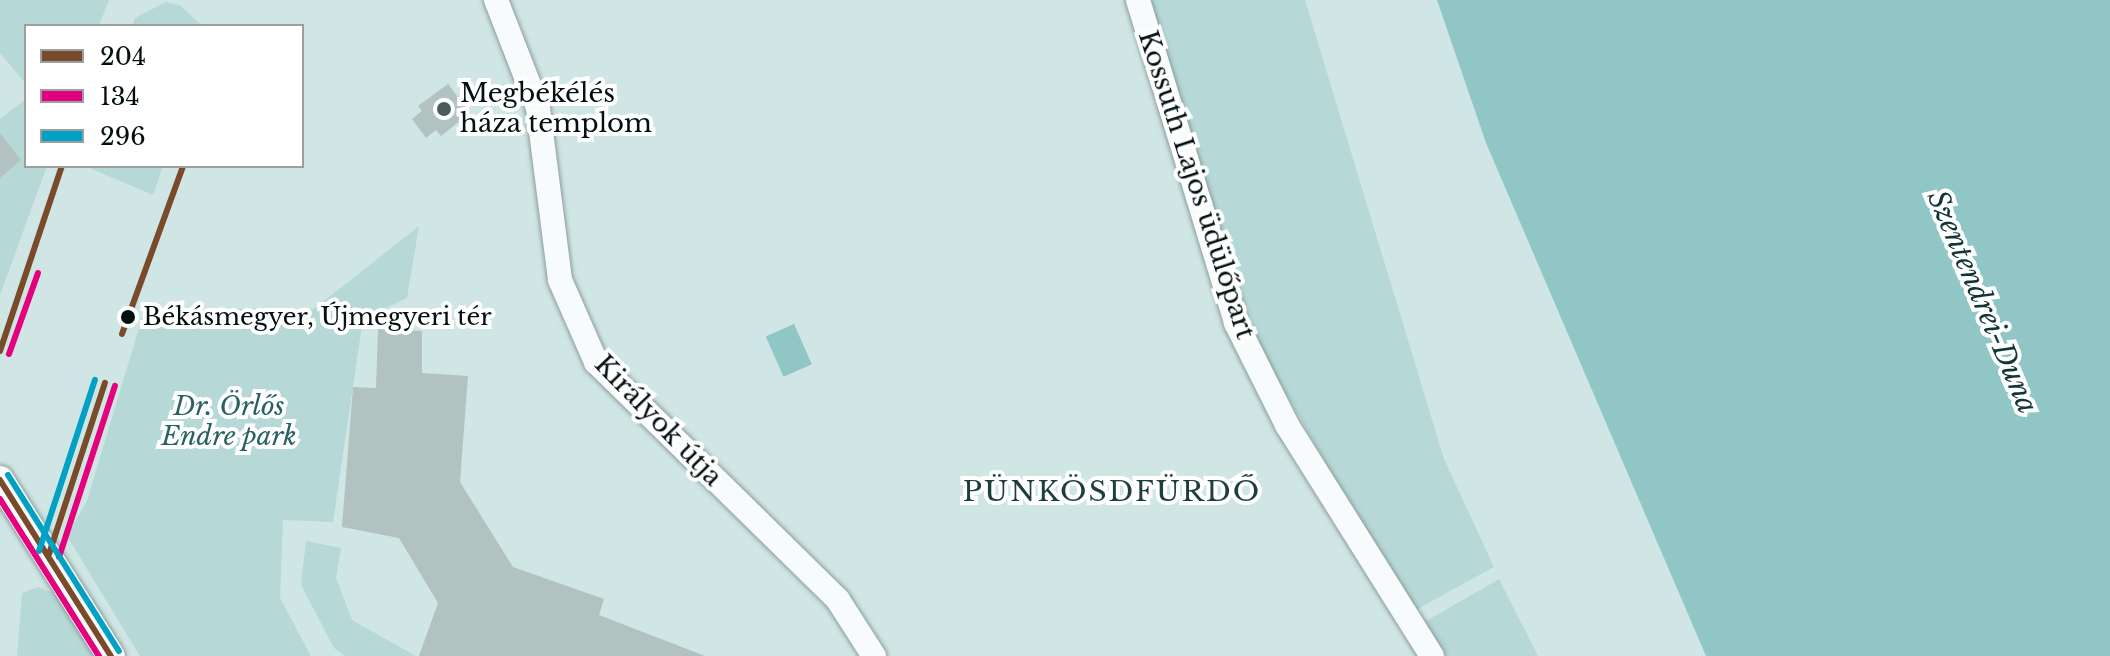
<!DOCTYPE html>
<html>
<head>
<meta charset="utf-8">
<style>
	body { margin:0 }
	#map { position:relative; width:2110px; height:656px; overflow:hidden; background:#d0e6e5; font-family:"Libre Baskerville",serif }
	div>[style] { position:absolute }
	.green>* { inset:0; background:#b6d8d7 }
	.water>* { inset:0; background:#90c7c6; transform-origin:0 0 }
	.building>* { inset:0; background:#b1c2c1 }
	.roads { filter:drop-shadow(0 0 2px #8c9d9c) drop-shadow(0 0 2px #8c9d9c) }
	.minor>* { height:24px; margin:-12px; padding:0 12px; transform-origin:12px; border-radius:12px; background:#f8fbfb }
	.tertiary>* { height:28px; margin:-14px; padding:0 14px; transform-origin:14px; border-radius:14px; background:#f8fbfb }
	.bus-1>* { height:6px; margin:-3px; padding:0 3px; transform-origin:3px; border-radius:3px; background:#7a4b2a }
	.bus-2>* { height:6px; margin:-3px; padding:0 3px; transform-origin:3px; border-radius:3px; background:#e5007d }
	.bus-3>* { height:6px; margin:-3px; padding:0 3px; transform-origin:3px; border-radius:3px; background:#00a1c4 }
	.dots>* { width:22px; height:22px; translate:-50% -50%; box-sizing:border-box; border:4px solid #fff; border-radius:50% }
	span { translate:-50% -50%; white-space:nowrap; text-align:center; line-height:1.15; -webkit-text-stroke:8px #fff; paint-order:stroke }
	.bus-label { font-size:24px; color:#031010 }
	.left { translate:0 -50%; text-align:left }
	.poi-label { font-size:26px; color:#031010 }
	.street-label { font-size:26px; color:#031010 }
	.park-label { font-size:26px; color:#276261; font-style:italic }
	.water-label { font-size:28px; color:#123535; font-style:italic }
	.neighbourhood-label { font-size:28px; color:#1c3f3e; letter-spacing:2px }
	.legend { position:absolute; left:24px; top:24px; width:280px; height:144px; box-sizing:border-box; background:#fff; border:2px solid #9a9f9f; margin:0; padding:10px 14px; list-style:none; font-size:24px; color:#031010 }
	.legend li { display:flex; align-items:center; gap:16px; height:40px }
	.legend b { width:40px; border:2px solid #9a9f9f }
</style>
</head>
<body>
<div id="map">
	<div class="green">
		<div style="clip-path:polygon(0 0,109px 0,99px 26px,26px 26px,26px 84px,0 53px)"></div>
		<div style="clip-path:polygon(1147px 0,1305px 0,1444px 459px,1494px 567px,1412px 612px,1255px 340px)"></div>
		<div style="clip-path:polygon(166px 2px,181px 6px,202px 26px,132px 26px,135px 18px)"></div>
		<div style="clip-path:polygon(26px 99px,26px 166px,47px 166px,0 295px,0 178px,21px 160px,0 133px,0 119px)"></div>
		<div style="clip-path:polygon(85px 166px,163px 166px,153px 195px)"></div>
		<div style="clip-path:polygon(419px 226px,407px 298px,363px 319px,333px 522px,283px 520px,280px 598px,311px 656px,140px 656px,67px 536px,87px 501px,145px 308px,314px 309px)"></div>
		<div style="clip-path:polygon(306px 541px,341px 548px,336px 578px,352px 620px,416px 656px,345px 656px,334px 648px,301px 585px)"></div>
		<div style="clip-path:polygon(1499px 579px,1538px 656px,1441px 656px,1421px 624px)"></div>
		<div style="clip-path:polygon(38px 587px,56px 594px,95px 656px,17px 656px,22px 593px)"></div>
	</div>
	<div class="water">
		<div style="clip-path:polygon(1437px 0,2110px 0,2110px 656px,1706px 656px,1486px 143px)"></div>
		<div style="left:794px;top:324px;width:44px;height:31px;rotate:66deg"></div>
	</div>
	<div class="building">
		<div style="clip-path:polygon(448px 84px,470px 113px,441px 136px,436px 130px,426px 138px,412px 119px,422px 111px,418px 106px)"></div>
		<div style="clip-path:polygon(0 133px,21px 160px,0 178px)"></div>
		<div style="clip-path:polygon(378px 329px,422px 331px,422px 373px,468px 376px,460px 482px,513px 567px,604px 599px,599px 615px,705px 656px,419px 656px,438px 603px,399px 538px,342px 527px,353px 387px,376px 388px)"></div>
	</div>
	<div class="roads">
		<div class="minor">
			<div style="left:496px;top:0;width:116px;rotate:68.7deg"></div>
			<div style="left:538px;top:108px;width:173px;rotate:82.7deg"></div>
			<div style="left:560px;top:280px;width:90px;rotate:66.3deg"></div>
			<div style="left:596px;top:362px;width:339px;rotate:44.5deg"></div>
			<div style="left:838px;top:600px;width:67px;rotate:57.3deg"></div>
			<div style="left:1138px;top:0;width:338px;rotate:73.1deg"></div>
			<div style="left:1236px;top:323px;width:114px;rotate:63.4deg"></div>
			<div style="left:1287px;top:425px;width:273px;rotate:57.9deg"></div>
		</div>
		<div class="tertiary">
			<div style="left:0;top:480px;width:208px;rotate:57.8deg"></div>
		</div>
	</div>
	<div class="bus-1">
		<div style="left:122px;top:334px;width:179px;rotate:-70deg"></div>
		<div style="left:0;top:351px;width:195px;rotate:-71.5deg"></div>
		<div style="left:0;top:480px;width:208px;rotate:57.8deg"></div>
		<div style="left:49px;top:554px;width:180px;rotate:-71.9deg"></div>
	</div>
	<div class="bus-2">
		<div style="left:9px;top:354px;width:86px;rotate:-70.3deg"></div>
		<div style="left:0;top:499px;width:186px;rotate:57.8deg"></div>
		<div style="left:59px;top:557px;width:180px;rotate:-71.9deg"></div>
	</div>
	<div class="bus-3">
		<div style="left:8px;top:475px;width:208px;rotate:57.8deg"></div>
		<div style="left:39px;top:551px;width:180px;rotate:-71.9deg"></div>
	</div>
	<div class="dots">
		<div style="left:444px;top:109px;background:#4b5b5b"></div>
		<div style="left:128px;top:317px;background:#031010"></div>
	</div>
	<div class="bus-label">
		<span class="left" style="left:143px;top:317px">Békásmegyer, Újmegyeri tér</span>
	</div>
	<div class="poi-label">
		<span class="left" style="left:460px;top:109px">Megbékélés<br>háza templom</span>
	</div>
	<div class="street-label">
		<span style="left:1196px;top:185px;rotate:72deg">Kossuth Lajos üdülőpart</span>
		<span style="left:658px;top:421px;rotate:46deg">Királyok útja</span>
	</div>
	<div class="park-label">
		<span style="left:229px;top:422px">Dr. Örlős<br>Endre park</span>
	</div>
	<div class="water-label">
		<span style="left:1982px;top:302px;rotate:67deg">Szentendrei-Duna</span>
	</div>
	<div class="neighbourhood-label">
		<span style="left:1112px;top:492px">PÜNKÖSDFÜRDŐ</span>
	</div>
	<ul class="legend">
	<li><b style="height:10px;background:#7a4b2a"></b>204</li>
	<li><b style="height:10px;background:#e5007d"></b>134</li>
	<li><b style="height:10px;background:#00a1c4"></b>296</li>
	</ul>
</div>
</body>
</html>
